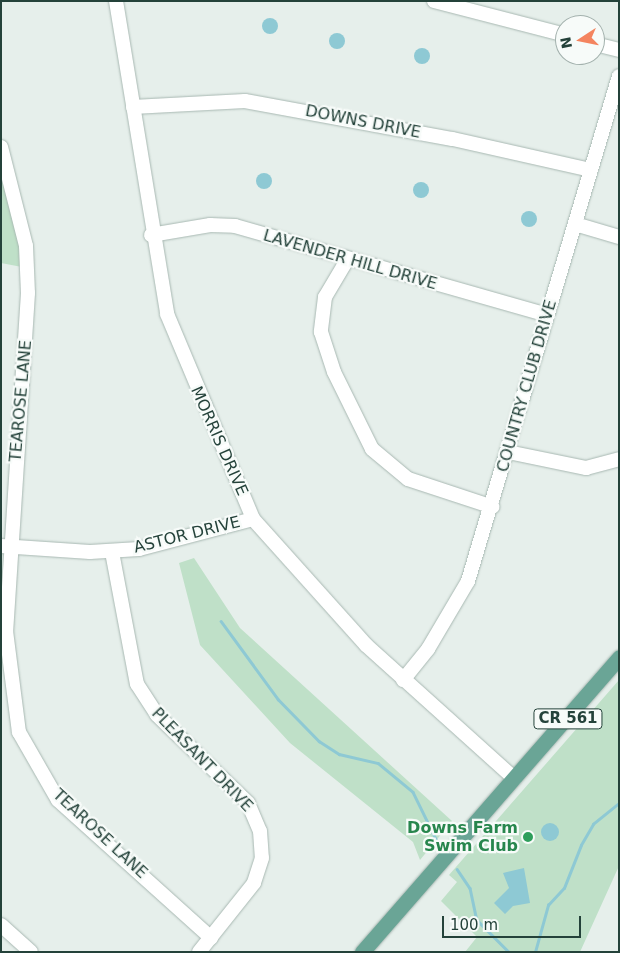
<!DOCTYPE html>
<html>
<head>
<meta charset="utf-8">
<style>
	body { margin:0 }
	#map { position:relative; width:620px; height:953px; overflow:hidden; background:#e6efeb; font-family:"DejaVu Sans",sans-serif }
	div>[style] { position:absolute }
	.green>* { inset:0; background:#bfe0c8 }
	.water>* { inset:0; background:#8ec9d4 }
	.round { border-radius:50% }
	.stream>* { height:2.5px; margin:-1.25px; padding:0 1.25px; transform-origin:1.25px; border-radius:1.25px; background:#8ec9d4 }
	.roads { filter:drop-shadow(0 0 1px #a8b8b2) drop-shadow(0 0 1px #a8b8b2) }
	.minor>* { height:14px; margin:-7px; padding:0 7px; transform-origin:7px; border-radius:7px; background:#fff }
	.major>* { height:15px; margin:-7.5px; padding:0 7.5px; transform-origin:7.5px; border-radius:7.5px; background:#6aa596 }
	.dots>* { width:14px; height:14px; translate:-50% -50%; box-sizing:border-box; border:2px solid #f7fbf9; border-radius:50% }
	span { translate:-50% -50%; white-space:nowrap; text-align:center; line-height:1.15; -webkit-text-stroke:4.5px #f7fbf9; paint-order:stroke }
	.shield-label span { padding:1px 4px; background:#f7fbf9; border:1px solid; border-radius:4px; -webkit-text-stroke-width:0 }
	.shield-label { font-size:15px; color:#24423a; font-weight:700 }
	.street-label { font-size:16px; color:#24423a }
	.leisure-label { font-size:16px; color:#27864d; font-weight:700 }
	.right { translate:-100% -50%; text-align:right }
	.frame { position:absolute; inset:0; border:2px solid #24423a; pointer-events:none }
	.north { position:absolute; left:555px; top:15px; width:50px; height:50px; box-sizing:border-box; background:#f7fbf9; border:1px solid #a3b1ad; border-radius:50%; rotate:259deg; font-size:14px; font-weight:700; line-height:20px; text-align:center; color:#24423a }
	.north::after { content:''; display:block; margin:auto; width:18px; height:22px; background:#f4845f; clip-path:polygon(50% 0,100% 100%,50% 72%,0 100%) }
	.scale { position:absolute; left:442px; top:916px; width:139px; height:22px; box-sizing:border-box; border:2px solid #24423a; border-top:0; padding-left:6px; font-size:15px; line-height:18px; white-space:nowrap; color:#24423a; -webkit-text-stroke:4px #f7fbf9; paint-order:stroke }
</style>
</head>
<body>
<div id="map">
	<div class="green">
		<div style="clip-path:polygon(1px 147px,27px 268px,1px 263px)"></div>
		<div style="clip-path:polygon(194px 558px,240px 628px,452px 821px,420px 860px,413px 842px,290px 743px,200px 645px,179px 563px)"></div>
		<div style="clip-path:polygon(619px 680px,619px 866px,580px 952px,465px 952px,477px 937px,441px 901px,457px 882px,449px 875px)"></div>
	</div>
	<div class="water">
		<div class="round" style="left:262px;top:18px;width:16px;height:16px"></div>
		<div class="round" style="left:329px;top:33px;width:16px;height:16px"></div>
		<div class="round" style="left:414px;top:48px;width:16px;height:16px"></div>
		<div class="round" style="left:256px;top:173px;width:16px;height:16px"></div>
		<div class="round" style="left:413px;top:182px;width:16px;height:16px"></div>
		<div class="round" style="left:521px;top:211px;width:16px;height:16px"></div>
		<div class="round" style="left:541px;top:823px;width:18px;height:18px"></div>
		<div style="clip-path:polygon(524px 868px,530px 903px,513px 906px,505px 914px,494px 903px,509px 888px,503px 873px)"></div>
	</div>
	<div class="stream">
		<div style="left:221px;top:621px;width:97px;rotate:53.8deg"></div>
		<div style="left:278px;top:699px;width:59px;rotate:45.7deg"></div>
		<div style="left:319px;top:741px;width:24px;rotate:33deg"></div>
		<div style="left:339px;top:754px;width:40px;rotate:13deg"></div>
		<div style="left:378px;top:763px;width:45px;rotate:39.6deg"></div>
		<div style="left:413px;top:792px;width:59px;rotate:63.9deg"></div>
		<div style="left:457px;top:869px;width:23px;rotate:56deg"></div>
		<div style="left:470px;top:888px;width:33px;rotate:78deg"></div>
		<div style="left:477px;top:920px;width:45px;rotate:45deg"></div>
		<div style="left:535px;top:952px;width:49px;rotate:-74.5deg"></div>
		<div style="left:548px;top:905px;width:23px;rotate:-47deg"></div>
		<div style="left:564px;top:888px;width:46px;rotate:-68.4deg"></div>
		<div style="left:581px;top:845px;width:24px;rotate:-60deg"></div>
		<div style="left:593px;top:824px;width:33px;rotate:-39deg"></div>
	</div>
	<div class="roads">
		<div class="minor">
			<div style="left:116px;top:1px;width:317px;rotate:80.7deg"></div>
			<div style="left:167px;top:314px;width:222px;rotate:67.2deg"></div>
			<div style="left:253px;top:519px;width:169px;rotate:48.1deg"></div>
			<div style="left:366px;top:645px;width:200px;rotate:42deg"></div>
			<div style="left:434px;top:1px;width:135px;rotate:14.5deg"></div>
			<div style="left:595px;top:44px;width:25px;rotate:14deg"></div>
			<div style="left:133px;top:107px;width:112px;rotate:-3.1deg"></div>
			<div style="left:245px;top:101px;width:211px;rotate:10.4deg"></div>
			<div style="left:453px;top:139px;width:141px;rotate:12.7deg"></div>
			<div style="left:1px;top:147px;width:102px;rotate:75.8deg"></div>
			<div style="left:26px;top:246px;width:47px;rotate:87.6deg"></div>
			<div style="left:28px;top:293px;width:339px;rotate:93.7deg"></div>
			<div style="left:6px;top:631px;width:102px;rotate:82.7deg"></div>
			<div style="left:19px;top:732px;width:78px;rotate:60.2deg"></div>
			<div style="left:58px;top:800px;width:206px;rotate:42deg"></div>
			<div style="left:575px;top:224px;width:46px;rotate:16.5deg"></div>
			<div style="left:151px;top:235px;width:60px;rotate:-9.6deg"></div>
			<div style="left:210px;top:225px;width:25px;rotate:2deg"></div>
			<div style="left:235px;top:226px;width:325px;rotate:15.9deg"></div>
			<div style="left:347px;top:260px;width:43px;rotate:120.7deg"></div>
			<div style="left:325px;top:297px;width:35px;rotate:97deg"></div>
			<div style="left:321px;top:332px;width:42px;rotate:72deg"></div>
			<div style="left:334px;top:372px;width:86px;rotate:63.7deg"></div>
			<div style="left:372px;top:449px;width:47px;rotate:39.8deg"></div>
			<div style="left:408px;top:479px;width:89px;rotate:18.2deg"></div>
			<div style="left:508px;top:452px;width:80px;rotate:11.6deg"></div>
			<div style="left:586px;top:468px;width:34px;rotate:-15deg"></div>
			<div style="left:1px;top:546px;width:89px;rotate:3.9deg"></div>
			<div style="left:90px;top:552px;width:49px;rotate:-3.5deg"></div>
			<div style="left:139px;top:549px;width:118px;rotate:-14.7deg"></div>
			<div style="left:112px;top:552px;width:134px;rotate:79.3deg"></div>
			<div style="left:137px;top:684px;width:37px;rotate:57deg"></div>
			<div style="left:157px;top:715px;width:127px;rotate:44deg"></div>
			<div style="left:248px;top:803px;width:30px;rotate:67deg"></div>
			<div style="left:260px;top:831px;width:27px;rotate:86deg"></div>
			<div style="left:262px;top:858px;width:26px;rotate:108deg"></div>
			<div style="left:254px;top:883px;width:88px;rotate:128.6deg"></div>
			<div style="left:403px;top:680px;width:40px;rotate:-51deg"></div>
			<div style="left:428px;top:649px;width:79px;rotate:-59.5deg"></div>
			<div style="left:468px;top:581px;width:527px;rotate:-73.35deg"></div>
			<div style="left:1px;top:925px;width:40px;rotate:42deg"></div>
		</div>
		<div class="major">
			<div style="left:362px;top:952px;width:391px;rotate:-48.9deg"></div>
		</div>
	</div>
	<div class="dots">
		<div style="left:528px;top:837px;background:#2e9e5b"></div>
	</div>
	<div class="shield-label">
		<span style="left:568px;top:719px">CR 561</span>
	</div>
	<div class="street-label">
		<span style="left:363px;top:122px;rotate:11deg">DOWNS DRIVE</span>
		<span style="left:350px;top:260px;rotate:16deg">LAVENDER HILL DRIVE</span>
		<span style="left:527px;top:386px;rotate:-74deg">COUNTRY CLUB DRIVE</span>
		<span style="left:21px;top:401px;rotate:-85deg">TEAROSE LANE</span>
		<span style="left:219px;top:441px;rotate:66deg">MORRIS DRIVE</span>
		<span style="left:187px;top:535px;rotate:-14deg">ASTOR DRIVE</span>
		<span style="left:202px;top:760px;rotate:46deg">PLEASANT DRIVE</span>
		<span style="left:100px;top:834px;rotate:43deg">TEAROSE LANE</span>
	</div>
	<div class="leisure-label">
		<span class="right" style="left:518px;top:837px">Downs Farm<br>Swim Club</span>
	</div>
	<div class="frame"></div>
	<div class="north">N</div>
	<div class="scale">100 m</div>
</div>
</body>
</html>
